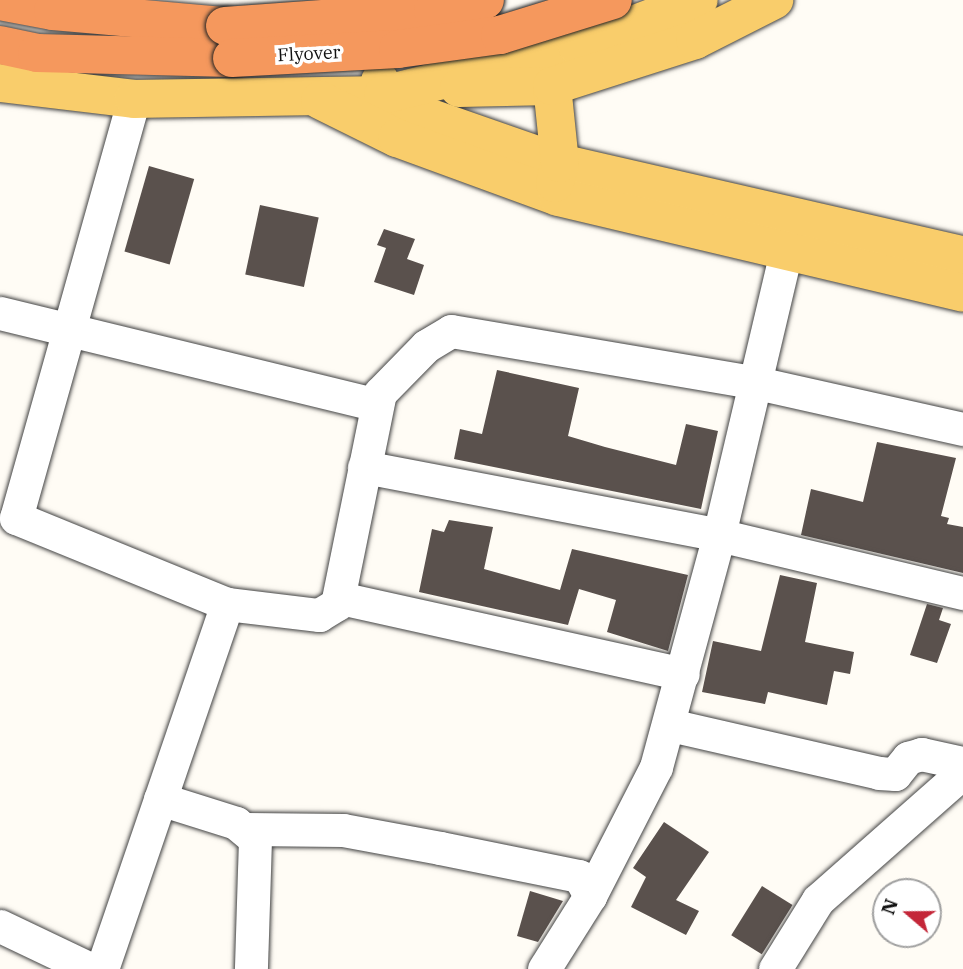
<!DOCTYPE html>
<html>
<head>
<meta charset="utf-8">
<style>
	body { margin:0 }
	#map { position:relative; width:963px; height:969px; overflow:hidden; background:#fffcf5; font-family:"IBM Plex Serif",serif }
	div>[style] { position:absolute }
	.building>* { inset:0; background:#5a514d; transform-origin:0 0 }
	.roads { filter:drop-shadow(0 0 2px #444) drop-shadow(0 0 2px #444) }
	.minor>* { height:33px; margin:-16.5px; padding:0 16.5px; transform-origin:16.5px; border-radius:16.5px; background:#fff }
	.major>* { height:38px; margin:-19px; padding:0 19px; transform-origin:19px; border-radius:19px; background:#f9cd6b }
	.highway>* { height:38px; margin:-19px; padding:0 19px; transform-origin:19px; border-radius:19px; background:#f5985d }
	.bridges { filter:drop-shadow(0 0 2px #222) drop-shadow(0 0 2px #222) }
	.highway-bridge>* { height:38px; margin:-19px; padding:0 19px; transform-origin:19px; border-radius:19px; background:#f5985d }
	span { translate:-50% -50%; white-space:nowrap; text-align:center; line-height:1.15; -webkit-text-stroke:7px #fff; paint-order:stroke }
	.street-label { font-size:18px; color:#111 }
	.north { position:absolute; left:872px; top:878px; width:70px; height:70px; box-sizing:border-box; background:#fff; border:2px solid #a0a0a0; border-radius:50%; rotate:290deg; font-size:19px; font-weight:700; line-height:28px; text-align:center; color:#111 }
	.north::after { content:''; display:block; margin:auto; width:24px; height:32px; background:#c42638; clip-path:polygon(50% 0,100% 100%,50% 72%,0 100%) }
</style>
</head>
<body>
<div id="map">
	<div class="building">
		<div style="left:149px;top:166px;width:47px;height:89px;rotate:16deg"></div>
		<div style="left:260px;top:205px;width:60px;height:71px;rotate:12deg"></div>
		<div style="clip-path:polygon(384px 229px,415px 239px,407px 259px,424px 265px,414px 295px,374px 282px,386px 248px,377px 245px)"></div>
		<div style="clip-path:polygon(497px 370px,579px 388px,568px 436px,605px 447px,676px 465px,686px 424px,718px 431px,701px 509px,454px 459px,460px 429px,482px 434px)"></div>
		<div style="clip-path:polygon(877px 442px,956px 458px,941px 516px,949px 518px,947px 524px,963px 527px,963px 573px,801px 535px,811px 489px,863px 502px)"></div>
		<div style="clip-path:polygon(449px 520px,493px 527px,484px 569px,560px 590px,572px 549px,688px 575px,668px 651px,607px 632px,616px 600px,579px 589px,568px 625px,419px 592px,432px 529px,444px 532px)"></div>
		<div style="clip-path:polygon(780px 575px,817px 583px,805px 642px,854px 652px,850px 674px,834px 671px,827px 705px,768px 692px,765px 704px,702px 692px,713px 641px,761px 651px)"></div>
		<div style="clip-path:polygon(927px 604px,943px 608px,939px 620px,951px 624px,937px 663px,910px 655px)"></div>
		<div style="clip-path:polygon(664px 822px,709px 852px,676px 900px,699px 911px,686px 935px,631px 907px,646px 877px,633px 868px)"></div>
		<div style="left:762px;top:886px;width:36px;height:58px;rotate:32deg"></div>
		<div style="clip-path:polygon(530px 891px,563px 901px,538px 942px,517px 936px)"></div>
	</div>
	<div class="roads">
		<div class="minor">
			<div style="left:0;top:313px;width:387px;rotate:13.7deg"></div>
			<div style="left:364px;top:467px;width:361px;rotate:10.8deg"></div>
			<div style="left:719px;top:535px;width:251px;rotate:13.4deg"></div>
			<div style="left:340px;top:598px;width:351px;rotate:12.5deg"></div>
			<div style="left:227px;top:604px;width:93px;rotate:6.8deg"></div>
			<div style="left:319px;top:615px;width:21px;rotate:-31deg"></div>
			<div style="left:337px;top:604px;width:215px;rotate:-78.5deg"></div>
			<div style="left:380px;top:393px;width:66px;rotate:-45.6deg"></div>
			<div style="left:426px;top:346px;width:29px;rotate:-31deg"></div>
			<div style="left:451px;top:331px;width:310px;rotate:9.6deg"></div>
			<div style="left:757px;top:383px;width:211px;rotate:12.6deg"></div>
			<div style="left:670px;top:725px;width:214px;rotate:12.9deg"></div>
			<div style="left:879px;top:773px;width:16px;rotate:4deg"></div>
			<div style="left:895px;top:774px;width:21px;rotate:-51deg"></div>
			<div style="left:908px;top:758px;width:14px;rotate:-17deg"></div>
			<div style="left:921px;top:754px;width:43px;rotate:12.1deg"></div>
			<div style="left:160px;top:799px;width:80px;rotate:17.5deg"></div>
			<div style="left:236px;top:823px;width:25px;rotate:40deg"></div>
			<div style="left:255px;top:839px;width:130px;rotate:91.8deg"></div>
			<div style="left:246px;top:829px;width:97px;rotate:0.6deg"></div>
			<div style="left:343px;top:830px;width:99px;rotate:10.5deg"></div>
			<div style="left:440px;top:848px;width:142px;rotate:11.4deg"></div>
			<div style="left:579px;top:876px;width:23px;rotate:61deg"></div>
			<div style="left:0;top:926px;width:100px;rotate:25.5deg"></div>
			<div style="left:102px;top:969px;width:386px;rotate:-71.1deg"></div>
			<div style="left:227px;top:604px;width:228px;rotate:-157.8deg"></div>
			<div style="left:16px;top:518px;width:435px;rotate:-74.3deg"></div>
			<div style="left:544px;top:969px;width:86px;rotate:-57.8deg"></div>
			<div style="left:590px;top:896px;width:145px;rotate:-62.9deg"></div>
			<div style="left:656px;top:767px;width:240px;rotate:-74.8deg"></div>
			<div style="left:719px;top:535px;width:292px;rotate:-76.7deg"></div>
			<div style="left:775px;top:969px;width:81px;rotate:-58.1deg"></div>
			<div style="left:818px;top:900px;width:193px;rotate:-41.4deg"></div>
		</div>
		<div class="major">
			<div style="left:380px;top:81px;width:14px;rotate:78deg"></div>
			<div style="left:383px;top:95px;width:20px;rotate:37deg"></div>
			<div style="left:399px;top:107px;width:170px;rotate:19.2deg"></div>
			<div style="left:560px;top:163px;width:413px;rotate:12.9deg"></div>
			<div style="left:0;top:83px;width:135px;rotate:6.8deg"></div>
			<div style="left:134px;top:99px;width:249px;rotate:-0.9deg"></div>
			<div style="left:383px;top:95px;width:200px;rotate:-14.2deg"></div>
			<div style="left:577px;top:46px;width:130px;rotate:-20.7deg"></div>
			<div style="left:459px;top:88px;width:93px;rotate:-1.2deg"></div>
			<div style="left:320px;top:100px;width:86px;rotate:26.3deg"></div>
			<div style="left:397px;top:138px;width:171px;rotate:20.1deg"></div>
			<div style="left:558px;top:197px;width:416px;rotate:13.3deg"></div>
			<div style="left:555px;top:183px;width:21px;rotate:-76deg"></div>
			<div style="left:560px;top:163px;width:77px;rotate:-95.9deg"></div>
			<div style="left:552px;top:86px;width:150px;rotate:-17.8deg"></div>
			<div style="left:695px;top:40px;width:89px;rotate:-26.9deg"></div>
		</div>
		<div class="highway">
			<div style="left:0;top:1px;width:54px;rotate:10.7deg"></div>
			<div style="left:53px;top:11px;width:173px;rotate:5deg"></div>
			<div style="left:0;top:45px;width:38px;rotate:12deg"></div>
			<div style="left:37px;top:53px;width:195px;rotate:1.5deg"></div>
		</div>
	</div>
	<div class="bridges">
		<div class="highway-bridge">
			<div style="left:225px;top:26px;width:209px;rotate:-4.1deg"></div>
			<div style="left:433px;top:11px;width:53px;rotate:-11.9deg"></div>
			<div style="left:232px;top:58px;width:166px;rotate:-3.1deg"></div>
			<div style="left:398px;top:49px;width:103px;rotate:-7.8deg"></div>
			<div style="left:500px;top:35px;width:118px;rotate:-17.2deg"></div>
		</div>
	</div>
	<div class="street-label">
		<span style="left:309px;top:54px;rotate:-3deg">Flyover</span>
	</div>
	<div class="north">N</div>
</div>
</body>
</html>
